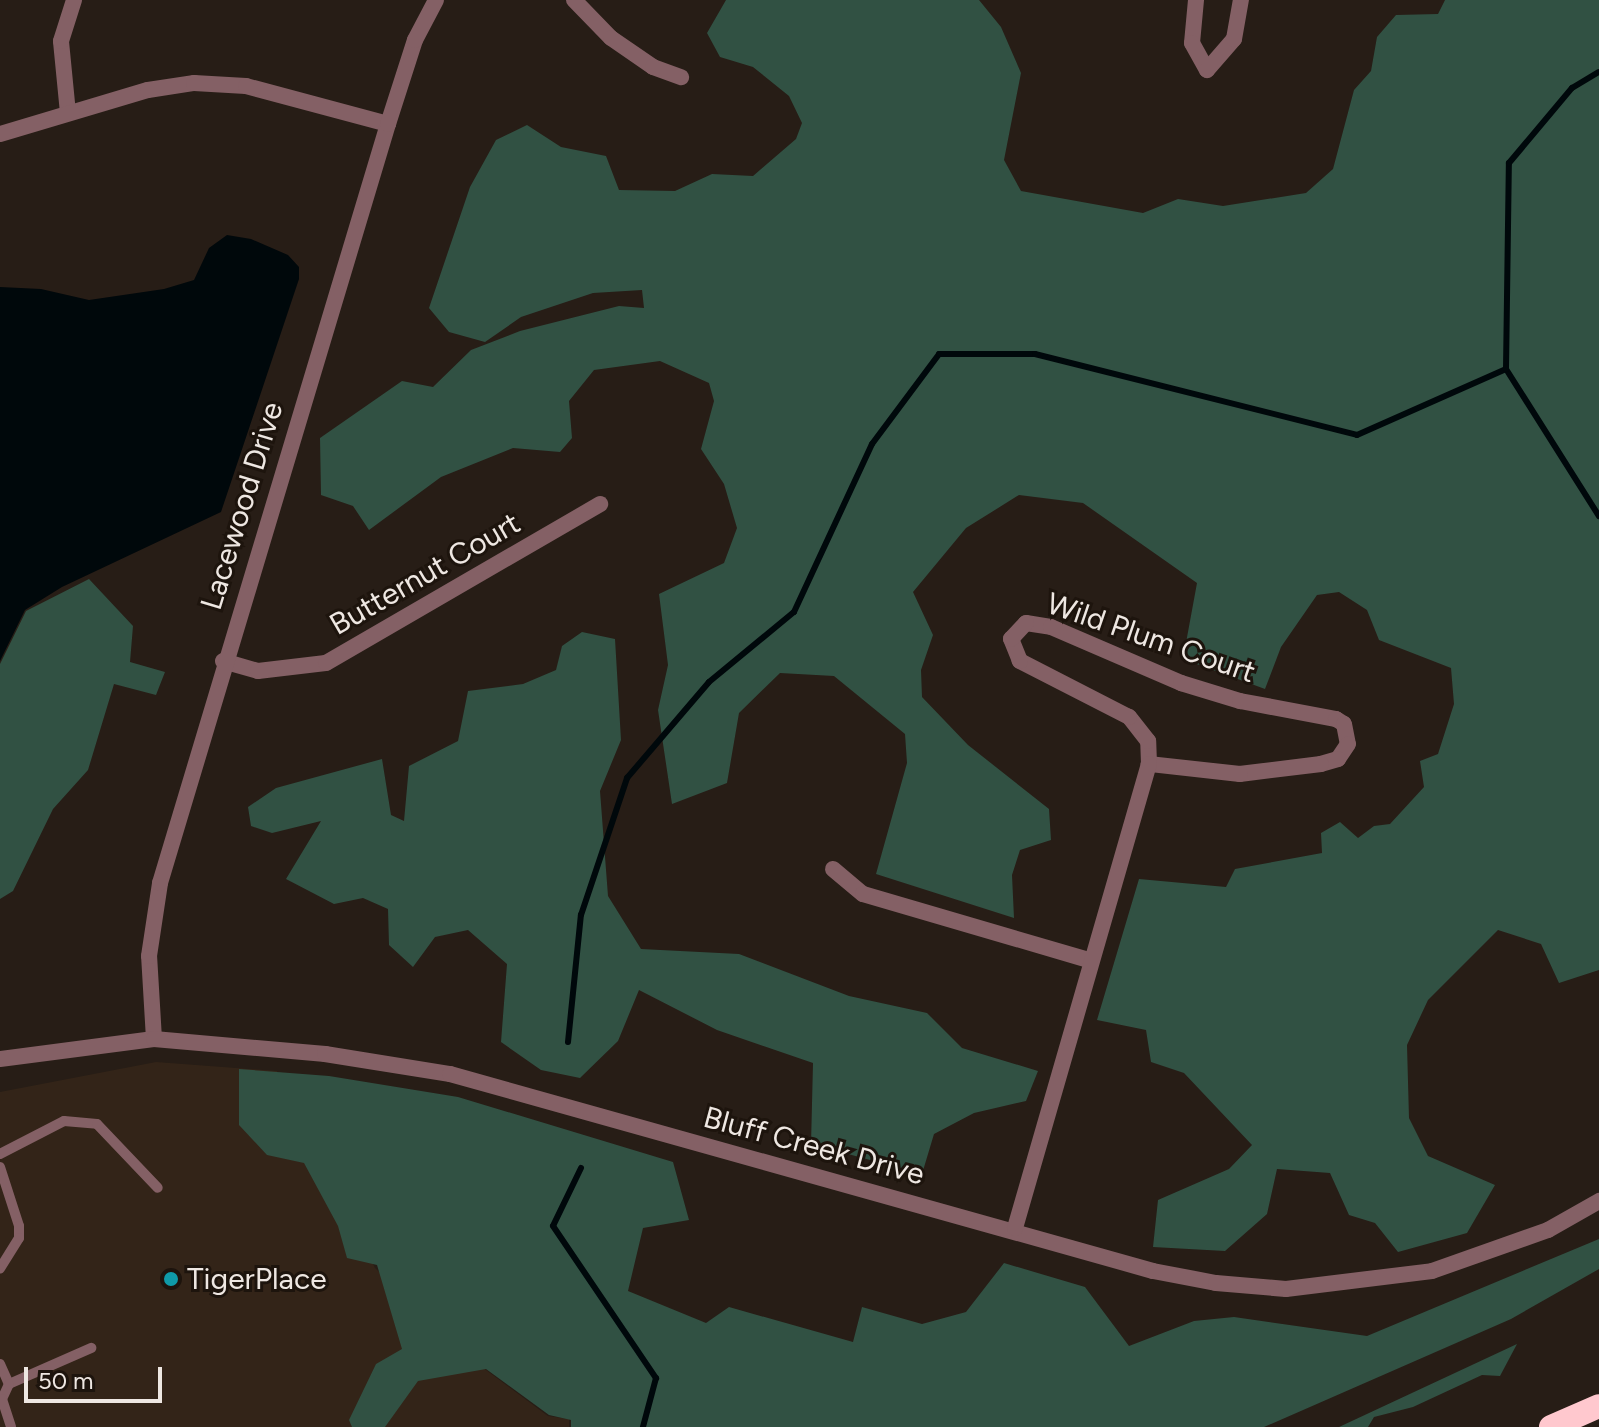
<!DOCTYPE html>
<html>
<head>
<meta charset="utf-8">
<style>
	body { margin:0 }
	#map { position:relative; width:1599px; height:1427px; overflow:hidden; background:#271d16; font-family:Figtree,sans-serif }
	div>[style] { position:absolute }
	.built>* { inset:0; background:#332418 }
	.forest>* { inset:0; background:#315143 }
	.water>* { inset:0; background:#00080b }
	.stream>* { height:6px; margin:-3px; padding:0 3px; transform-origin:3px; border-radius:3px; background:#00080b }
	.service>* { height:10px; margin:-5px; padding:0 5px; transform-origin:5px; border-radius:5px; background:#846065 }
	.minor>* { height:16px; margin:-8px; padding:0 8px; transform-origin:8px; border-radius:8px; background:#846065 }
	.motorway>* { height:24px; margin:-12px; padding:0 12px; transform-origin:12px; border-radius:12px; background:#ffc8ce }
	.dots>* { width:22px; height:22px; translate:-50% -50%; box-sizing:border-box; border:4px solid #1d140d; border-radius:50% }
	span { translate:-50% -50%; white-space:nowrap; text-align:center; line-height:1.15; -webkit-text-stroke:6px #1d140d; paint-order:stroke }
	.street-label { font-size:30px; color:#eee7e2 }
	.poi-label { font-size:30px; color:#eee7e2 }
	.left { translate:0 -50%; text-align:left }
	.scale { position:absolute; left:24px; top:1367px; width:138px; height:36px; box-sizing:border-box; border:4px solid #eee7e2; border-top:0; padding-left:10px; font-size:24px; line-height:28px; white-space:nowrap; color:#eee7e2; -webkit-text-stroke:6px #1d140d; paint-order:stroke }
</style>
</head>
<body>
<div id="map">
	<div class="built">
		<div style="clip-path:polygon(156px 1062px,277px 1071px,375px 1268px,486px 1370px,548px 1416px,569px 1419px,569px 1427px,0 1427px,0 1092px)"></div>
	</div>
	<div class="forest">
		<div style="clip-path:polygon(726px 0,979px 0,1001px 27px,1021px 73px,1004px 160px,1021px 191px,1143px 213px,1178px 199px,1223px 206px,1306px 193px,1333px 169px,1354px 90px,1371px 71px,1377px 37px,1396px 15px,1438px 14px,1445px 0,1599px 0,1599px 970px,1559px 983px,1541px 944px,1498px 930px,1428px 1000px,1407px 1045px,1409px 1118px,1428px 1156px,1495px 1185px,1467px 1233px,1398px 1252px,1375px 1223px,1349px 1215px,1330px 1173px,1277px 1169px,1267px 1214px,1225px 1251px,1153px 1247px,1158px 1200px,1229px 1169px,1252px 1145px,1184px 1073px,1151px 1062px,1146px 1030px,1097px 1020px,1139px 879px,1226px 887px,1235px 869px,1322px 853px,1321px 833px,1340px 822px,1358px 838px,1374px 826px,1390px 824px,1424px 787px,1420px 761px,1438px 754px,1454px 704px,1451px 668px,1379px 640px,1367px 610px,1339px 592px,1317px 595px,1281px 647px,1265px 689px,1183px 659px,1197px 583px,1083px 503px,1019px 495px,966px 528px,913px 592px,933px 635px,921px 670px,922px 697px,968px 745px,1049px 809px,1051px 840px,1020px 850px,1012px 875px,1014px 918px,876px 874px,907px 763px,905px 734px,834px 676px,780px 673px,739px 713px,727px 783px,672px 804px,658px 710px,668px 665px,659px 594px,724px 563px,737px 528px,724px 484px,701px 449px,714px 401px,709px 383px,660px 361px,594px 370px,569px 401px,572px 438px,560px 452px,513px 448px,441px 477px,369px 530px,353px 506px,321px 495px,320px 438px,402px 381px,433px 387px,471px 350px,520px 331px,619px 306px,644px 308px,642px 290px,593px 293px,521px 317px,485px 342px,449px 332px,429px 308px,470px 187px,496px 140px,527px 125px,561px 147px,606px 156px,619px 190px,675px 191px,712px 174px,753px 176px,796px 139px,802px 123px,789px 96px,753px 67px,720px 57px,707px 33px)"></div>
		<div style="clip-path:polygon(89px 579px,133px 626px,130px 662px,165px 672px,156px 695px,114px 684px,88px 770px,53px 809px,13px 891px,0 899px,0 664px,26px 611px)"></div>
		<div style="clip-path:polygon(582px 632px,615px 639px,621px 740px,600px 791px,608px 896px,641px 949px,739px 954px,849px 996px,927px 1013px,962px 1048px,1038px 1071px,1026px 1101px,974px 1113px,934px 1134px,922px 1174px,811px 1144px,813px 1063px,717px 1030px,639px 990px,618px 1041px,580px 1078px,541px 1070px,501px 1042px,507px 964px,468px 930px,435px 937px,413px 967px,389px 945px,388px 909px,363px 898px,334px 904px,286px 879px,321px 821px,272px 833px,251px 826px,248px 807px,276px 788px,382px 759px,391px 815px,404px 821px,409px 766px,458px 741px,468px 691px,523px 684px,556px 670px,562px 646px)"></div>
		<div style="clip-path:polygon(239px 1069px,329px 1076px,458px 1097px,673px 1162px,689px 1220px,643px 1228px,628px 1291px,706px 1323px,729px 1307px,853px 1342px,862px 1307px,922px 1324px,966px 1312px,1004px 1263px,1085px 1287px,1129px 1346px,1194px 1321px,1234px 1317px,1367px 1336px,1599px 1239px,1599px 1269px,1511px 1319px,1264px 1427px,571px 1427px,571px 1420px,549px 1415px,486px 1369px,418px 1381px,385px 1427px,352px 1427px,349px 1420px,376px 1364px,402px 1349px,377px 1265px,347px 1258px,338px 1226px,304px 1163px,267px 1155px,239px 1125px)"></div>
		<div style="clip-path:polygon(1517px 1344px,1500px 1376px,1482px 1375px,1413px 1407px,1374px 1417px,1368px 1427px,1339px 1427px)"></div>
	</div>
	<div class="water">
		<div style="clip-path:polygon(227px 235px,251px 239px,288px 255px,299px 267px,299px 279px,221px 512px,62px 587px,25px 610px,0 661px,0 287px,41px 289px,89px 300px,164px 289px,194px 280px,209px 248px)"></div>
	</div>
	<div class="stream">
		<div style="left:1506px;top:369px;width:174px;rotate:57.7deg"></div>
		<div style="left:568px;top:1042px;width:128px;rotate:-84.2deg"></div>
		<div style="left:581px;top:915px;width:145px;rotate:-71.4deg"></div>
		<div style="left:627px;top:778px;width:126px;rotate:-49.5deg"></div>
		<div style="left:709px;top:682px;width:110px;rotate:-39.5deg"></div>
		<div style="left:794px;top:612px;width:185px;rotate:-65.1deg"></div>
		<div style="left:872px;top:444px;width:112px;rotate:-53.3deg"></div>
		<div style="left:939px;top:354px;width:96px"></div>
		<div style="left:1035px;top:354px;width:332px;rotate:14.1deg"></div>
		<div style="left:1357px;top:435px;width:163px;rotate:-23.9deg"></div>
		<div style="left:1506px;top:369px;width:206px;rotate:-89.2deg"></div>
		<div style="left:1509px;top:163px;width:98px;rotate:-50deg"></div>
		<div style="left:1572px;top:88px;width:31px;rotate:-31deg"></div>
		<div style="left:581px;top:1168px;width:64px;rotate:115.8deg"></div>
		<div style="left:553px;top:1226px;width:184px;rotate:55.9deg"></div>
		<div style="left:656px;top:1378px;width:51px;rotate:104.9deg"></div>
	</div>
	<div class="service">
		<div style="left:0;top:1154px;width:72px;rotate:-27.3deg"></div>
		<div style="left:64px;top:1121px;width:33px;rotate:5deg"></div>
		<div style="left:97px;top:1124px;width:88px;rotate:46.4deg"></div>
		<div style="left:0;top:1167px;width:62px;rotate:72.1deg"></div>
		<div style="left:19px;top:1226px;width:12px;rotate:90deg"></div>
		<div style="left:19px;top:1238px;width:36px;rotate:122deg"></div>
		<div style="left:0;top:1364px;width:22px;rotate:66deg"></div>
		<div style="left:9px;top:1384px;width:90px;rotate:-23.7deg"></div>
		<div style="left:9px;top:1384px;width:17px;rotate:115deg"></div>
		<div style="left:2px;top:1399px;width:29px;rotate:72deg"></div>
	</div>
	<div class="minor">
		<div style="left:574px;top:0;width:53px;rotate:45.8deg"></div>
		<div style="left:611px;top:38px;width:51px;rotate:34.6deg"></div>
		<div style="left:653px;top:67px;width:30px;rotate:20deg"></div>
		<div style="left:1196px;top:0;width:43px;rotate:95.3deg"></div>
		<div style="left:1192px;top:43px;width:31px;rotate:61deg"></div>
		<div style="left:1207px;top:70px;width:41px;rotate:-48.9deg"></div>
		<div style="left:1234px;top:39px;width:40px;rotate:-80deg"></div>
		<div style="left:68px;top:113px;width:72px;rotate:-95.6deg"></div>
		<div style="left:61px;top:41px;width:43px;rotate:-72.4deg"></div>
		<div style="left:0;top:134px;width:154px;rotate:-16.6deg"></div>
		<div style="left:148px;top:90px;width:47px;rotate:-8.7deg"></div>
		<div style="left:194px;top:83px;width:52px;rotate:3.3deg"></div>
		<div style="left:246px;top:86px;width:147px;rotate:15deg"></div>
		<div style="left:1026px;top:623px;width:25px;rotate:9deg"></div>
		<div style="left:1051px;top:627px;width:142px;rotate:23.3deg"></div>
		<div style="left:1181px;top:683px;width:62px;rotate:17deg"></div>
		<div style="left:1240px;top:701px;width:98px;rotate:10.6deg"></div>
		<div style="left:1336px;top:719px;width:9px;rotate:32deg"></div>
		<div style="left:1344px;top:724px;width:20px;rotate:79deg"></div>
		<div style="left:1348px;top:744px;width:18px;rotate:124deg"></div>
		<div style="left:1338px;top:759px;width:18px;rotate:164deg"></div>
		<div style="left:1321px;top:764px;width:82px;rotate:173deg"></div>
		<div style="left:1240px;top:774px;width:92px;rotate:-173.7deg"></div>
		<div style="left:1149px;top:764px;width:23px;rotate:-92deg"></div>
		<div style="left:1148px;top:741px;width:31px;rotate:-128deg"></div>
		<div style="left:1129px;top:717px;width:123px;rotate:-152.8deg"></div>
		<div style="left:1020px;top:661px;width:24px;rotate:-112deg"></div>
		<div style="left:1011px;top:639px;width:22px;rotate:-47deg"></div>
		<div style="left:223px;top:661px;width:36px;rotate:16deg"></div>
		<div style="left:258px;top:671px;width:68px;rotate:-6.7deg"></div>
		<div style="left:326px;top:663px;width:317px;rotate:-30.1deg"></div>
		<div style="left:833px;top:869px;width:39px;rotate:40deg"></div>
		<div style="left:863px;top:894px;width:235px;rotate:16.3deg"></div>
		<div style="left:154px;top:1039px;width:83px;rotate:-93.4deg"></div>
		<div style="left:149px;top:956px;width:74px;rotate:-81.4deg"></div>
		<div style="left:160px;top:883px;width:793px;rotate:-73.28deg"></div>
		<div style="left:388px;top:124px;width:88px;rotate:-72.2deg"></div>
		<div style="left:415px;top:40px;width:45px;rotate:-62.3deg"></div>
		<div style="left:0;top:1059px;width:155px;rotate:-7.4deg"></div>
		<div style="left:154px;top:1039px;width:172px;rotate:5deg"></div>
		<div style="left:325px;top:1054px;width:127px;rotate:9.1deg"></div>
		<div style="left:450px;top:1074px;width:730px;rotate:15.65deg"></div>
		<div style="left:1153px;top:1271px;width:64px;rotate:10.8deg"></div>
		<div style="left:1216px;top:1283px;width:70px;rotate:4.9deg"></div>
		<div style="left:1286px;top:1289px;width:147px;rotate:-7deg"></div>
		<div style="left:1432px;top:1271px;width:123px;rotate:-19.5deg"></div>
		<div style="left:1548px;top:1230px;width:59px;rotate:-29.6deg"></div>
		<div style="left:1015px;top:1228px;width:483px;rotate:-73.9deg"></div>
	</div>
	<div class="motorway">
		<div style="left:1551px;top:1427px;width:52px;rotate:-23.6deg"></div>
	</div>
	<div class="dots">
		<div style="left:171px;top:1279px;background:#0f9aa8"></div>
	</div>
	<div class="street-label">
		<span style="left:242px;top:506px;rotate:-73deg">Lacewood Drive</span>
		<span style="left:425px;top:574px;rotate:-30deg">Butternut Court</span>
		<span style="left:1151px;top:638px;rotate:19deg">Wild Plum Court</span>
		<span style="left:814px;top:1146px;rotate:15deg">Bluff Creek Drive</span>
	</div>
	<div class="poi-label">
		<span class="left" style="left:187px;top:1279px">TigerPlace</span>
	</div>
	<div class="scale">50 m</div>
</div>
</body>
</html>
